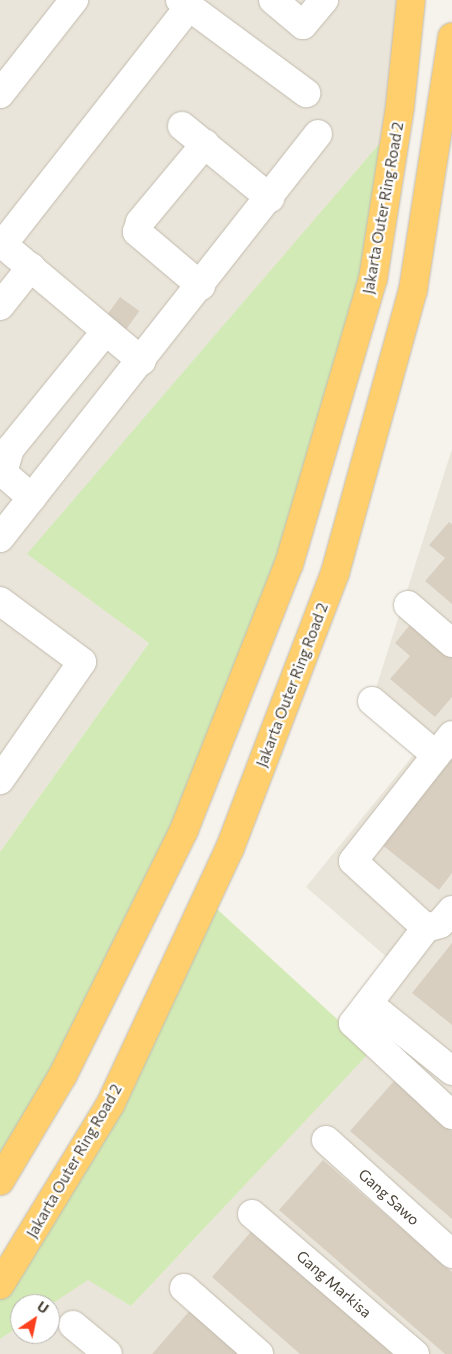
<!DOCTYPE html>
<html>
<head>
<meta charset="utf-8">
<style>
	body { margin:0 }
	#map { position:relative; width:452px; height:1354px; overflow:hidden; background:#f6f3ec; font-family:Commissioner,sans-serif }
	div>[style] { position:absolute }
	.residential>* { inset:0; background:#eae5da }
	.green>* { inset:0; background:#d2eab5 }
	.building>* { inset:0; background:#d8cfc1; transform-origin:0 0 }
	.roads { filter:drop-shadow(0 0 1px #c2bbae) drop-shadow(0 0 1px #c2bbae) }
	.minor>* { height:28px; margin:-14px; padding:0 14px; transform-origin:14px; border-radius:14px; background:#fff }
	.highway>* { height:28px; margin:-14px; padding:0 14px; transform-origin:14px; border-radius:14px; background:#ffcf6e }
	span { translate:-50% -50%; white-space:nowrap; text-align:center; line-height:1.15; -webkit-text-stroke:4.5px #fff; paint-order:stroke }
	.street-label { font-size:15px; color:#4b4439 }
	.north { position:absolute; left:10px; top:1294px; width:50px; height:50px; box-sizing:border-box; background:#fff; border:1px solid #b7b4b0; border-radius:50%; rotate:34deg; font-size:14px; font-weight:700; line-height:20px; text-align:center; color:#4b4439 }
	.north::after { content:''; display:block; margin:auto; width:18px; height:22px; background:#fc3f1d; clip-path:polygon(50% 0,100% 100%,50% 72%,0 100%) }
</style>
</head>
<body>
<div id="map">
	<div class="residential">
		<div style="clip-path:polygon(0 0,396px 0,398px 122px,28px 554px,149px 643px,0 852px)"></div>
		<div style="clip-path:polygon(452px 449px,452px 1354px,0 1354px,0 1339px,20px 1326px,20px 1334px,50px 1334px,50px 1305px,88px 1279px,131px 1306px,367px 1054px,337px 1019px,390px 960px,306px 887px,415px 753px,369px 710px)"></div>
	</div>
	<div class="green">
		<div style="clip-path:polygon(398px 122px,373px 279px,184px 830px,0 1181px,0 852px,149px 643px,27px 554px)"></div>
		<div style="clip-path:polygon(206px 899px,337px 1019px,368px 1054px,131px 1306px,88px 1280px,50px 1305px,20px 1304px,20px 1326px,0 1339px,0 1285px)"></div>
	</div>
	<div class="building">
		<div style="left:120px;top:297px;width:24px;height:29px;rotate:36deg"></div>
		<div style="clip-path:polygon(449px 522px,452px 524px,452px 604px,425px 581px,445px 558px,429px 545px)"></div>
		<div style="clip-path:polygon(414px 620px,452px 652px,452px 697px,435px 717px,390px 679px,410px 656px,395px 643px)"></div>
		<div style="clip-path:polygon(452px 755px,452px 873px,439px 890px,381px 844px)"></div>
		<div style="clip-path:polygon(452px 943px,452px 1025px,412px 993px)"></div>
		<div style="clip-path:polygon(394px 1081px,452px 1131px,452px 1219px,350px 1131px)"></div>
		<div style="clip-path:polygon(323px 1160px,452px 1272px,452px 1354px,445px 1354px,279px 1210px)"></div>
		<div style="clip-path:polygon(255px 1227px,402px 1354px,300px 1354px,212px 1277px)"></div>
		<div style="clip-path:polygon(193px 1307px,248px 1354px,152px 1354px)"></div>
	</div>
	<div class="roads">
		<div class="minor">
			<div style="left:180px;top:0;width:157px;rotate:36.4deg"></div>
			<div style="left:273px;top:0;width:39px;rotate:40deg"></div>
			<div style="left:303px;top:25px;width:33px;rotate:-50deg"></div>
			<div style="left:0;top:94px;width:120px;rotate:-51.8deg"></div>
			<div style="left:182px;top:126px;width:114px;rotate:39.3deg"></div>
			<div style="left:0;top:242px;width:185px;rotate:40deg"></div>
			<div style="left:3px;top:244px;width:301px;rotate:-51.9deg"></div>
			<div style="left:201px;top:286px;width:84px;rotate:-139.8deg"></div>
			<div style="left:137px;top:232px;width:10px;rotate:-73deg"></div>
			<div style="left:140px;top:222px;width:102px;rotate:-50.2deg"></div>
			<div style="left:0;top:306px;width:50px;rotate:-51.5deg"></div>
			<div style="left:32px;top:498px;width:38px;rotate:-139deg"></div>
			<div style="left:3px;top:473px;width:25px;rotate:-74deg"></div>
			<div style="left:10px;top:449px;width:152px;rotate:-50.9deg"></div>
			<div style="left:0;top:538px;width:514px;rotate:-51.79deg"></div>
			<div style="left:0;top:601px;width:102px;rotate:36.6deg"></div>
			<div style="left:82px;top:662px;width:144px;rotate:124.8deg"></div>
			<div style="left:408px;top:605px;width:58px;rotate:40.8deg"></div>
			<div style="left:372px;top:701px;width:84px;rotate:40.2deg"></div>
			<div style="left:452px;top:910px;width:18px;rotate:131deg"></div>
			<div style="left:440px;top:924px;width:15px;rotate:164deg"></div>
			<div style="left:426px;top:928px;width:120px;rotate:127.5deg"></div>
			<div style="left:353px;top:1023px;width:135px;rotate:42.9deg"></div>
			<div style="left:426px;top:928px;width:99px;rotate:-137.5deg"></div>
			<div style="left:353px;top:861px;width:160px;rotate:-51.8deg"></div>
			<div style="left:369px;top:1004px;width:107px;rotate:38.9deg"></div>
			<div style="left:326px;top:1140px;width:170px;rotate:42.1deg"></div>
			<div style="left:252px;top:1214px;width:215px;rotate:40.7deg"></div>
			<div style="left:184px;top:1288px;width:100px;rotate:41.3deg"></div>
			<div style="left:73px;top:1325px;width:45px;rotate:39.6deg"></div>
		</div>
		<div class="highway">
			<div style="left:0;top:1181px;width:123px;rotate:-59.3deg"></div>
			<div style="left:63px;top:1075px;width:273px;rotate:-63.7deg"></div>
			<div style="left:184px;top:830px;width:286px;rotate:-68.5deg"></div>
			<div style="left:289px;top:564px;width:297px;rotate:-73.6deg"></div>
			<div style="left:373px;top:279px;width:175px;rotate:-81.1deg"></div>
			<div style="left:400px;top:106px;width:107px;rotate:-84.1deg"></div>
			<div style="left:0;top:1285px;width:213px;rotate:-58.6deg"></div>
			<div style="left:111px;top:1103px;width:281px;rotate:-65deg"></div>
			<div style="left:230px;top:848px;width:294px;rotate:-69.1deg"></div>
			<div style="left:335px;top:573px;width:294px;rotate:-74.6deg"></div>
			<div style="left:413px;top:290px;width:256px;rotate:-81.2deg"></div>
		</div>
	</div>
	<div class="street-label">
		<span style="left:383px;top:208px;rotate:-80deg">Jakarta Outer Ring Road 2</span>
		<span style="left:292px;top:685px;rotate:-69deg">Jakarta Outer Ring Road 2</span>
		<span style="left:74px;top:1161px;rotate:-60deg">Jakarta Outer Ring Road 2</span>
		<span style="left:389px;top:1197px;rotate:42deg">Gang Sawo</span>
		<span style="left:334px;top:1284px;rotate:41deg">Gang Markisa</span>
	</div>
	<div class="north">U</div>
</div>
</body>
</html>
